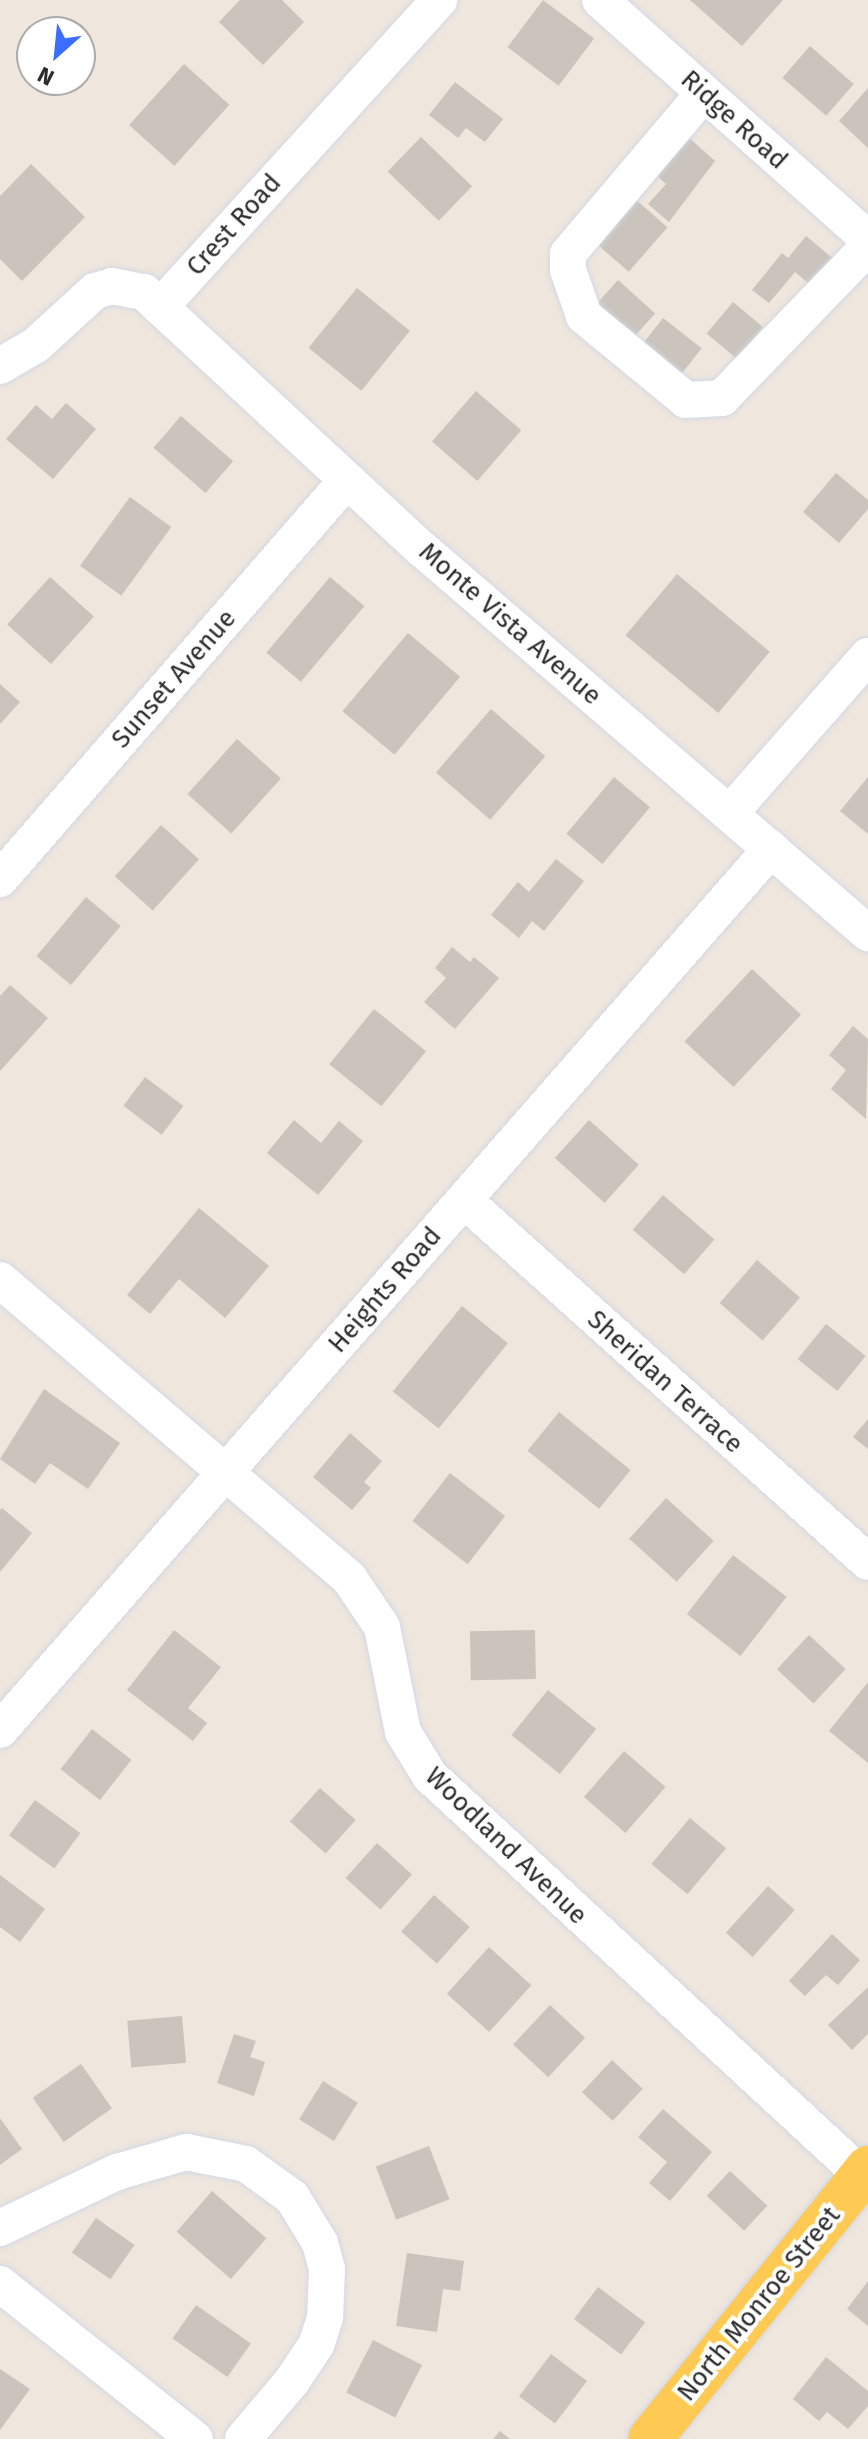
<!DOCTYPE html>
<html>
<head>
<meta charset="utf-8">
<style>
	body { margin:0 }
	#map { position:relative; width:868px; height:2439px; overflow:hidden; background:#efe6dd; font-family:"Fira Sans",sans-serif }
	div>[style] { position:absolute }
	.building>* { inset:0; background:#cac4bc; transform-origin:0 0 }
	.roads { filter:drop-shadow(0 0 2px #d2d8e6) drop-shadow(0 0 2px #d2d8e6) }
	.minor>* { height:36px; margin:-18px; padding:0 18px; transform-origin:18px; border-radius:18px; background:#fff }
	.major>* { height:44px; margin:-22px; padding:0 22px; transform-origin:22px; border-radius:22px; background:#ffca53 }
	span { translate:-50% -50%; white-space:nowrap; text-align:center; line-height:1.15; -webkit-text-stroke:8px #fff; paint-order:stroke }
	.street-label { font-size:26px; color:#2c2c2c }
	.north { position:absolute; left:16px; top:16px; width:80px; height:80px; box-sizing:border-box; background:#fff; border:2px solid #ababab; border-radius:50%; rotate:207deg; font-size:22px; font-weight:700; line-height:32px; text-align:center; color:#2c2c2c }
	.north::after { content:''; display:block; margin:auto; width:28px; height:36px; background:#3b6eff; clip-path:polygon(50% 0,100% 100%,50% 72%,0 100%) }
</style>
</head>
<body>
<div id="map">
	<div class="building">
		<div style="clip-path:polygon(240px 0,282px 0,304px 22px,263px 65px,219px 22px)"></div>
		<div style="left:543px;top:0;width:64px;height:59px;rotate:37deg"></div>
		<div style="clip-path:polygon(690px 0,783px 0,742px 46px)"></div>
		<div style="left:810px;top:46px;width:58px;height:42px;rotate:41deg"></div>
		<div style="left:184px;top:64px;width:61px;height:82px;rotate:42deg"></div>
		<div style="clip-path:polygon(455px 82px,503px 119px,485px 142px,466px 128px,458px 138px,429px 115px)"></div>
		<div style="clip-path:polygon(868px 88px,868px 148px,839px 121px)"></div>
		<div style="clip-path:polygon(687px 136px,715px 161px,669px 222px,648px 204px,666px 184px,654px 173px)"></div>
		<div style="left:421px;top:137px;width:71px;height:48px;rotate:44deg"></div>
		<div style="clip-path:polygon(31px 164px,85px 217px,22px 281px,0 259px,0 196px)"></div>
		<div style="left:635px;top:199px;width:43px;height:59px;rotate:41deg"></div>
		<div style="clip-path:polygon(806px 236px,835px 260px,813px 287px,795px 272px,769px 303px,752px 290px,782px 253px,788px 258px)"></div>
		<div style="left:618px;top:280px;width:50px;height:36px;rotate:42deg"></div>
		<div style="left:357px;top:288px;width:68px;height:77px;rotate:39deg"></div>
		<div style="left:733px;top:302px;width:39px;height:41px;rotate:40deg"></div>
		<div style="left:663px;top:318px;width:49px;height:36px;rotate:38deg"></div>
		<div style="left:476px;top:391px;width:60px;height:67px;rotate:41deg"></div>
		<div style="clip-path:polygon(66px 403px,96px 429px,53px 479px,6px 439px,36px 405px,52px 419px)"></div>
		<div style="left:181px;top:416px;width:69px;height:42px;rotate:41deg"></div>
		<div style="clip-path:polygon(836px 473px,868px 500px,868px 509px,839px 543px,803px 512px)"></div>
		<div style="left:130px;top:497px;width:51px;height:85px;rotate:36deg"></div>
		<div style="left:677px;top:574px;width:121px;height:80px;rotate:40deg"></div>
		<div style="left:50px;top:577px;width:59px;height:64px;rotate:42deg"></div>
		<div style="left:330px;top:577px;width:45px;height:99px;rotate:40deg"></div>
		<div style="left:408px;top:633px;width:68px;height:102px;rotate:40deg"></div>
		<div style="clip-path:polygon(0 684px,20px 702px,0 724px)"></div>
		<div style="left:491px;top:709px;width:72px;height:84px;rotate:41deg"></div>
		<div style="left:237px;top:739px;width:59px;height:74px;rotate:42deg"></div>
		<div style="left:614px;top:777px;width:47px;height:74px;rotate:40deg"></div>
		<div style="clip-path:polygon(868px 777px,868px 834px,840px 811px)"></div>
		<div style="left:161px;top:825px;width:51px;height:69px;rotate:42deg"></div>
		<div style="clip-path:polygon(556px 859px,584px 881px,544px 931px,532px 921px,519px 938px,491px 915px,518px 882px,529px 892px)"></div>
		<div style="left:86px;top:897px;width:45px;height:77px;rotate:40deg"></div>
		<div style="clip-path:polygon(452px 947px,470px 962px,474px 957px,499px 978px,455px 1029px,424px 1002px,446px 978px,435px 968px)"></div>
		<div style="left:752px;top:969px;width:67px;height:99px;rotate:43deg"></div>
		<div style="clip-path:polygon(10px 985px,48px 1018px,0 1071px,0 996px)"></div>
		<div style="left:374px;top:1009px;width:67px;height:71px;rotate:39deg"></div>
		<div style="clip-path:polygon(853px 1026px,868px 1039px,866px 1119px,831px 1089px,846px 1070px,829px 1055px)"></div>
		<div style="left:145px;top:1077px;width:48px;height:36px;rotate:37deg"></div>
		<div style="clip-path:polygon(294px 1120px,321px 1143px,339px 1121px,363px 1141px,318px 1195px,267px 1153px)"></div>
		<div style="left:589px;top:1120px;width:67px;height:51px;rotate:42deg"></div>
		<div style="left:663px;top:1195px;width:68px;height:46px;rotate:41deg"></div>
		<div style="clip-path:polygon(199px 1208px,269px 1266px,225px 1318px,179px 1279px,150px 1314px,127px 1295px)"></div>
		<div style="left:757px;top:1260px;width:57px;height:57px;rotate:41deg"></div>
		<div style="left:462px;top:1306px;width:59px;height:110px;rotate:39deg"></div>
		<div style="left:826px;top:1324px;width:51px;height:45px;rotate:39deg"></div>
		<div style="clip-path:polygon(44px 1389px,120px 1443px,88px 1489px,50px 1463px,35px 1484px,0 1459px)"></div>
		<div style="left:559px;top:1412px;width:92px;height:50px;rotate:39deg"></div>
		<div style="clip-path:polygon(868px 1419px,868px 1449px,853px 1437px)"></div>
		<div style="clip-path:polygon(350px 1433px,382px 1461px,364px 1482px,371px 1488px,352px 1510px,313px 1477px)"></div>
		<div style="left:450px;top:1473px;width:70px;height:61px;rotate:38deg"></div>
		<div style="left:666px;top:1498px;width:64px;height:55px;rotate:42deg"></div>
		<div style="clip-path:polygon(2px 1508px,32px 1533px,0 1572px,0 1510px)"></div>
		<div style="left:733px;top:1555px;width:68px;height:75px;rotate:38deg"></div>
		<div style="clip-path:polygon(174px 1630px,221px 1667px,188px 1708px,207px 1723px,193px 1741px,127px 1690px)"></div>
		<div style="left:535px;top:1630px;width:49px;height:65px;rotate:89deg"></div>
		<div style="left:809px;top:1635px;width:50px;height:47px;rotate:43deg"></div>
		<div style="clip-path:polygon(868px 1682px,868px 1763px,829px 1731px)"></div>
		<div style="left:548px;top:1690px;width:62px;height:58px;rotate:39deg"></div>
		<div style="left:92px;top:1729px;width:50px;height:51px;rotate:38deg"></div>
		<div style="left:624px;top:1751px;width:55px;height:61px;rotate:41deg"></div>
		<div style="left:320px;top:1788px;width:48px;height:45px;rotate:42deg"></div>
		<div style="left:35px;top:1800px;width:56px;height:44px;rotate:36deg"></div>
		<div style="left:690px;top:1818px;width:47px;height:60px;rotate:40deg"></div>
		<div style="left:377px;top:1843px;width:47px;height:47px;rotate:42deg"></div>
		<div style="clip-path:polygon(0 1875px,45px 1909px,20px 1942px,0 1927px)"></div>
		<div style="left:768px;top:1886px;width:36px;height:63px;rotate:42deg"></div>
		<div style="left:434px;top:1895px;width:48px;height:49px;rotate:42deg"></div>
		<div style="clip-path:polygon(832px 1934px,860px 1960px,838px 1985px,826px 1975px,805px 1996px,789px 1981px)"></div>
		<div style="left:489px;top:1947px;width:57px;height:63px;rotate:42deg"></div>
		<div style="clip-path:polygon(868px 1987px,868px 2034px,852px 2050px,828px 2025px)"></div>
		<div style="left:550px;top:2005px;width:48px;height:54px;rotate:43deg"></div>
		<div style="left:182px;top:2016px;width:47px;height:55px;rotate:85deg"></div>
		<div style="clip-path:polygon(234px 2034px,256px 2041px,250px 2057px,265px 2062px,254px 2096px,217px 2083px)"></div>
		<div style="left:612px;top:2060px;width:42px;height:44px;rotate:43deg"></div>
		<div style="left:81px;top:2064px;width:54px;height:59px;rotate:55deg"></div>
		<div style="left:323px;top:2081px;width:41px;height:45px;rotate:32deg"></div>
		<div style="clip-path:polygon(663px 2109px,712px 2152px,670px 2201px,649px 2183px,667px 2162px,638px 2137px)"></div>
		<div style="clip-path:polygon(0 2118px,22px 2149px,0 2165px)"></div>
		<div style="left:429px;top:2146px;width:57px;height:57px;rotate:69deg"></div>
		<div style="left:730px;top:2171px;width:51px;height:34px;rotate:43deg"></div>
		<div style="left:212px;top:2191px;width:72px;height:54px;rotate:41deg"></div>
		<div style="left:96px;top:2218px;width:47px;height:42px;rotate:35deg"></div>
		<div style="clip-path:polygon(407px 2253px,464px 2261px,460px 2291px,443px 2289px,437px 2332px,396px 2326px)"></div>
		<div style="clip-path:polygon(868px 2281px,868px 2326px,847px 2309px)"></div>
		<div style="left:598px;top:2287px;width:59px;height:40px;rotate:37deg"></div>
		<div style="left:196px;top:2305px;width:67px;height:41px;rotate:35deg"></div>
		<div style="left:373px;top:2340px;width:55px;height:59px;rotate:27deg"></div>
		<div style="left:551px;top:2354px;width:45px;height:53px;rotate:37deg"></div>
		<div style="clip-path:polygon(826px 2357px,868px 2391px,868px 2406px,848px 2429px,827px 2412px,819px 2421px,793px 2399px)"></div>
		<div style="clip-path:polygon(0 2369px,30px 2389px,0 2430px)"></div>
		<div style="clip-path:polygon(500px 2431px,510px 2439px,493px 2439px)"></div>
	</div>
	<div class="roads">
		<div class="minor">
			<div style="left:600px;top:0;width:359px;rotate:41.7deg"></div>
			<div style="left:704px;top:93px;width:211px;rotate:130.2deg"></div>
			<div style="left:568px;top:254px;width:16px;rotate:90deg"></div>
			<div style="left:568px;top:270px;width:49px;rotate:70.8deg"></div>
			<div style="left:584px;top:316px;width:132px;rotate:39.5deg"></div>
			<div style="left:686px;top:400px;width:36px;rotate:-3deg"></div>
			<div style="left:722px;top:398px;width:210px;rotate:-46deg"></div>
			<div style="left:160px;top:307px;width:415px;rotate:-47.7deg"></div>
			<div style="left:0;top:366px;width:42px;rotate:-30.3deg"></div>
			<div style="left:36px;top:345px;width:80px;rotate:-42.5deg"></div>
			<div style="left:95px;top:291px;width:18px;rotate:-16deg"></div>
			<div style="left:112px;top:286px;width:33px;rotate:11deg"></div>
			<div style="left:144px;top:292px;width:379px;rotate:42.8deg"></div>
			<div style="left:422px;top:549px;width:589px;rotate:40.73deg"></div>
			<div style="left:730px;top:813px;width:209px;rotate:-48.7deg"></div>
			<div style="left:0;top:879px;width:529px;rotate:-48.99deg"></div>
			<div style="left:464px;top:1200px;width:542px;rotate:41.86deg"></div>
			<div style="left:0;top:1280px;width:459px;rotate:40.5deg"></div>
			<div style="left:349px;top:1578px;width:59px;rotate:56deg"></div>
			<div style="left:382px;top:1627px;width:107px;rotate:78.7deg"></div>
			<div style="left:403px;top:1732px;width:52px;rotate:58.5deg"></div>
			<div style="left:430px;top:1776px;width:597px;rotate:42.76deg"></div>
			<div style="left:0;top:1730px;width:1171px;rotate:-48.81deg"></div>
			<div style="left:0;top:2228px;width:130px;rotate:-25.6deg"></div>
			<div style="left:117px;top:2172px;width:72px;rotate:-16.2deg"></div>
			<div style="left:186px;top:2152px;width:61px;rotate:11.3deg"></div>
			<div style="left:246px;top:2164px;width:57px;rotate:35.7deg"></div>
			<div style="left:292px;top:2197px;width:54px;rotate:58.7deg"></div>
			<div style="left:320px;top:2243px;width:27px;rotate:75deg"></div>
			<div style="left:327px;top:2269px;width:49px;rotate:92.3deg"></div>
			<div style="left:325px;top:2318px;width:28px;rotate:108deg"></div>
			<div style="left:316px;top:2345px;width:43px;rotate:123.7deg"></div>
			<div style="left:292px;top:2381px;width:76px;rotate:130.2deg"></div>
			<div style="left:0;top:2284px;width:249px;rotate:38.5deg"></div>
		</div>
		<div class="major">
			<div style="left:650px;top:2439px;width:348px;rotate:-51.2deg"></div>
		</div>
	</div>
	<div class="street-label">
		<span style="left:734px;top:120px;rotate:42deg">Ridge Road</span>
		<span style="left:234px;top:225px;rotate:-48deg">Crest Road</span>
		<span style="left:510px;top:624px;rotate:41deg">Monte Vista Avenue</span>
		<span style="left:174px;top:679px;rotate:-49deg">Sunset Avenue</span>
		<span style="left:385px;top:1290px;rotate:-49deg">Heights Road</span>
		<span style="left:665px;top:1382px;rotate:42deg">Sheridan Terrace</span>
		<span style="left:506px;top:1846px;rotate:44deg">Woodland Avenue</span>
		<span style="left:759px;top:2304px;rotate:-51deg">North Monroe Street</span>
	</div>
	<div class="north">N</div>
</div>
</body>
</html>
